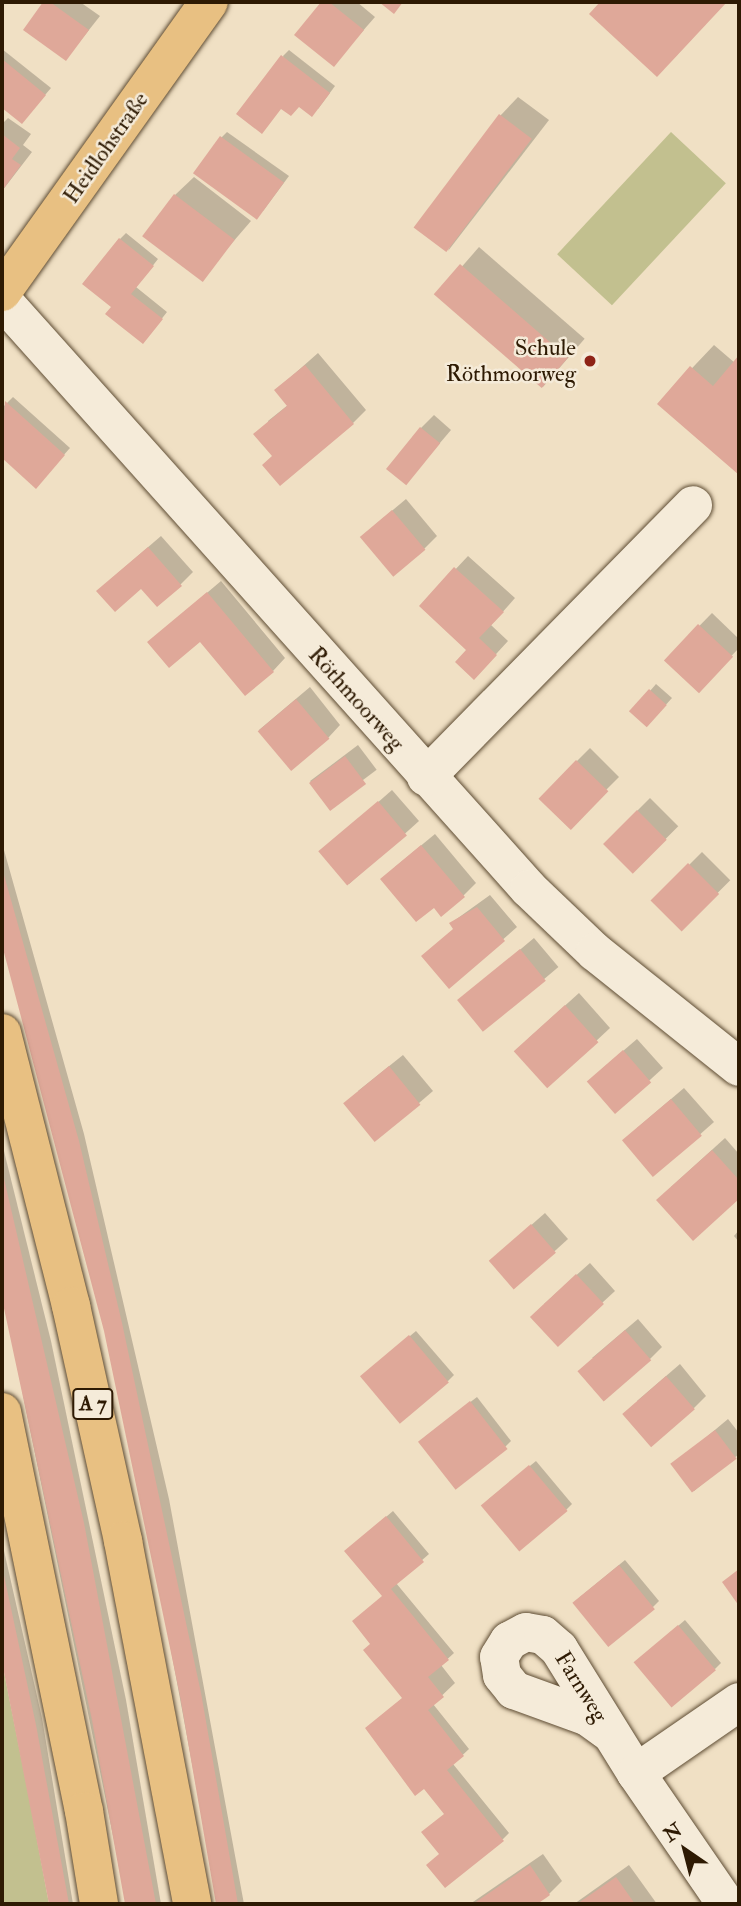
<!DOCTYPE html>
<html>
<head>
<meta charset="utf-8">
<style>
	body { margin:0 }
	#map { position:relative; width:741px; height:1906px; overflow:hidden; background:#f0e0c4; font-family:"IM FELL Double Pica",serif }
	div>[style] { position:absolute }
	.green>* { inset:0; background:#c2c08f; transform-origin:0 0 }
	.shadow>* { inset:0; background:#0003; transform-origin:0 0 }
	.building>* { inset:0; background:#dfa899; transform-origin:0 0 }
	.roads { filter:drop-shadow(0 0 2px #5e4c33) drop-shadow(0 0 2px #5e4c33) }
	.minor>* { height:38px; margin:-19px; padding:0 19px; transform-origin:19px; border-radius:19px; background:#f5ebd9 }
	.major>* { height:38px; margin:-19px; padding:0 19px; transform-origin:19px; border-radius:19px; background:#e8c082 }
	.highway>* { height:38px; margin:-19px; padding:0 19px; transform-origin:19px; border-radius:19px; background:#e8c082 }
	.dots>* { width:19px; height:19px; translate:-50% -50%; box-sizing:border-box; border:4px solid #f5ebd9; border-radius:50% }
	span { translate:-50% -50%; white-space:nowrap; text-align:center; line-height:1.15; -webkit-text-stroke:5px #f5ebd9; paint-order:stroke }
	.shield-label span { padding:2px 5px; background:#f5ebd9; border:2px solid; border-radius:5px; -webkit-text-stroke-width:0 }
	.shield-label { font-size:21px; color:#2e1a03; font-weight:700 }
	.street-label { font-size:23px; color:#2e1a03 }
	.poi-label { font-size:23px; color:#2e1a03 }
	.right { translate:-100% -50%; text-align:right }
	.frame { position:absolute; inset:0; border:4px solid #2e1a03; pointer-events:none }
	.north { position:absolute; left:650px; top:1815px; width:70px; height:70px; -webkit-text-stroke:5px #f5ebd9; paint-order:stroke; rotate:325deg; font-size:19px; font-weight:700; line-height:28px; text-align:center; color:#2e1a03 }
	.north::after { content:''; display:block; margin:auto; width:24px; height:32px; background:#2e1a03; clip-path:polygon(50% 0,100% 100%,50% 72%,0 100%) }
</style>
</head>
<body>
<div id="map">
	<div class="green">
		<div style="left:671px;top:132px;width:75px;height:167px;rotate:43deg"></div>
		<div style="clip-path:polygon(2px 1662px,30px 1802px,49px 1904px,2px 1904px)"></div>
	</div>
	<div class="shadow">
		<div style="clip-path:polygon(45px 2px,80px 2px,100px 16px,66px 59px,25px 29px)"></div>
		<div style="clip-path:polygon(323px 2px,357px 2px,375px 17px,334px 64px,297px 35px)"></div>
		<div style="clip-path:polygon(602px 2px,726px 2px,675px 57px,591px 13px)"></div>
		<div style="clip-path:polygon(2px 49px,51px 88px,22px 122px,2px 105px)"></div>
		<div style="clip-path:polygon(289px 50px,335px 86px,318px 109px,299px 105px,283px 56px)"></div>
		<div style="clip-path:polygon(518px 97px,549px 120px,448px 251px,500px 116px)"></div>
		<div style="clip-path:polygon(8px 118px,31px 134px,23px 145px,32px 152px,2px 191px,2px 124px)"></div>
		<div style="clip-path:polygon(227px 132px,289px 176px,263px 211px,221px 138px)"></div>
		<div style="clip-path:polygon(194px 177px,251px 221px,201px 279px,175px 195px)"></div>
		<div style="clip-path:polygon(126px 233px,158px 259px,136px 287px,167px 312px,148px 336px,113px 307px,120px 239px)"></div>
		<div style="left:479px;top:247px;width:140px;height:64px;rotate:41deg"></div>
		<div style="clip-path:polygon(714px 345px,735px 363px,739px 358px,739px 473px,659px 403px)"></div>
		<div style="clip-path:polygon(318px 353px,366px 410px,353px 423px,274px 455px,268px 421px,288px 405px,276px 390px)"></div>
		<div style="clip-path:polygon(13px 397px,70px 448px,36px 486px,2px 456px,2px 408px)"></div>
		<div style="clip-path:polygon(434px 415px,451px 430px,417px 470px,421px 428px)"></div>
		<div style="clip-path:polygon(406px 499px,437px 536px,424px 549px,375px 525px)"></div>
		<div style="clip-path:polygon(161px 536px,193px 572px,180px 585px,111px 579px)"></div>
		<div style="clip-path:polygon(468px 556px,515px 598px,491px 625px,508px 641px,486px 665px,421px 606px)"></div>
		<div style="clip-path:polygon(221px 581px,285px 658px,273px 671px,201px 640px,149px 642px)"></div>
		<div style="clip-path:polygon(712px 613px,739px 639px,739px 648px,698px 691px,666px 660px)"></div>
		<div style="clip-path:polygon(656px 684px,672px 698px,653px 719px,632px 712px)"></div>
		<div style="clip-path:polygon(310px 687px,340px 725px,328px 738px,259px 730px)"></div>
		<div style="left:358px;top:745px;width:31px;height:60px;rotate:53deg"></div>
		<div style="left:590px;top:748px;width:41px;height:71px;rotate:45deg"></div>
		<div style="clip-path:polygon(392px 790px,419px 821px,349px 884px,335px 840px)"></div>
		<div style="left:650px;top:798px;width:40px;height:64px;rotate:45deg"></div>
		<div style="clip-path:polygon(435px 834px,476px 883px,463px 896px,395px 867px)"></div>
		<div style="clip-path:polygon(2px 843px,84px 1134px,169px 1499px,244px 1904px,218px 1904px,146px 1515px,106px 1331px,2px 937px)"></div>
		<div style="left:702px;top:852px;width:40px;height:69px;rotate:45deg"></div>
		<div style="clip-path:polygon(490px 895px,517px 927px,450px 986px,455px 928px,451px 923px)"></div>
		<div style="left:534px;top:938px;width:38px;height:97px;rotate:50deg"></div>
		<div style="clip-path:polygon(579px 993px,610px 1028px,548px 1086px,529px 1038px)"></div>
		<div style="clip-path:polygon(637px 1039px,663px 1068px,615px 1112px,602px 1069px)"></div>
		<div style="clip-path:polygon(403px 1055px,433px 1091px,376px 1140px,358px 1091px)"></div>
		<div style="clip-path:polygon(684px 1088px,714px 1122px,654px 1175px,637px 1128px)"></div>
		<div style="clip-path:polygon(725px 1138px,739px 1154px,739px 1197px,693px 1238px,671px 1187px)"></div>
		<div style="clip-path:polygon(2px 1143px,51px 1341px,126px 1700px,161px 1904px,127px 1904px,2px 1292px)"></div>
		<div style="clip-path:polygon(545px 1213px,568px 1239px,514px 1288px,504px 1249px)"></div>
		<div style="clip-path:polygon(739px 1230px,739px 1242px,734px 1236px)"></div>
		<div style="clip-path:polygon(590px 1263px,615px 1291px,602px 1303px,544px 1304px)"></div>
		<div style="clip-path:polygon(638px 1319px,662px 1347px,650px 1359px,592px 1358px)"></div>
		<div style="clip-path:polygon(416px 1331px,454px 1375px,448px 1381px,369px 1370px)"></div>
		<div style="clip-path:polygon(680px 1364px,706px 1396px,694px 1408px,637px 1401px)"></div>
		<div style="clip-path:polygon(477px 1397px,511px 1441px,505px 1447px,426px 1436px)"></div>
		<div style="clip-path:polygon(728px 1419px,739px 1433px,739px 1454px,694px 1491px,673px 1465px)"></div>
		<div style="clip-path:polygon(536px 1461px,572px 1504px,566px 1510px,489px 1499px)"></div>
		<div style="clip-path:polygon(393px 1511px,429px 1554px,396px 1583px,454px 1653px,441px 1665px,455px 1683px,433px 1704px,469px 1749px,453px 1764px,509px 1833px,503px 1839px,441px 1854px,445px 1813px,425px 1787px,415px 1794px,368px 1728px,404px 1697px,372px 1643px,384px 1596px,353px 1545px)"></div>
		<div style="clip-path:polygon(2px 1542px,42px 1718px,73px 1904px,51px 1904px,2px 1656px)"></div>
		<div style="clip-path:polygon(625px 1560px,659px 1601px,653px 1607px,580px 1597px)"></div>
		<div style="clip-path:polygon(685px 1620px,721px 1663px,715px 1669px,642px 1657px)"></div>
		<div style="clip-path:polygon(543px 1854px,562px 1881px,549px 1894px,534px 1904px,470px 1904px)"></div>
		<div style="clip-path:polygon(629px 1865px,657px 1904px,574px 1904px)"></div>
	</div>
	<div class="building">
		<div style="clip-path:polygon(43px 2px,50px 2px,89px 30px,66px 61px,23px 30px)"></div>
		<div style="clip-path:polygon(321px 2px,329px 2px,364px 30px,334px 67px,294px 35px)"></div>
		<div style="clip-path:polygon(379px 2px,403px 2px,394px 14px)"></div>
		<div style="clip-path:polygon(600px 2px,727px 2px,657px 77px,589px 14px)"></div>
		<div style="clip-path:polygon(281px 55px,330px 93px,312px 117px,299px 107px,291px 116px,281px 109px,262px 134px,236px 114px)"></div>
		<div style="clip-path:polygon(2px 59px,46px 95px,22px 124px,2px 108px)"></div>
		<div style="left:499px;top:114px;width:41px;height:142px;rotate:37deg"></div>
		<div style="clip-path:polygon(2px 134px,20px 148px,12px 159px,21px 165px,2px 191px)"></div>
		<div style="left:220px;top:136px;width:79px;height:46px;rotate:36deg"></div>
		<div style="left:174px;top:194px;width:76px;height:53px;rotate:37deg"></div>
		<div style="clip-path:polygon(119px 238px,154px 266px,131px 294px,163px 319px,143px 344px,105px 314px,111px 307px,82px 284px)"></div>
		<div style="left:460px;top:264px;width:143px;height:40px;rotate:41deg"></div>
		<div style="clip-path:polygon(739px 355px,739px 475px,657px 404px,690px 366px,713px 386px)"></div>
		<div style="clip-path:polygon(305px 365px,354px 424px,280px 486px,262px 465px,272px 456px,253px 434px,287px 406px,274px 390px)"></div>
		<div style="clip-path:polygon(5px 401px,65px 455px,36px 489px,2px 458px)"></div>
		<div style="left:420px;top:427px;width:26px;height:54px;rotate:39deg"></div>
		<div style="left:392px;top:510px;width:52px;height:42px;rotate:50deg"></div>
		<div style="clip-path:polygon(148px 547px,182px 586px,157px 607px,141px 589px,115px 612px,96px 591px)"></div>
		<div style="clip-path:polygon(454px 567px,504px 612px,479px 638px,497px 655px,474px 680px,455px 662px,466px 650px,419px 606px)"></div>
		<div style="clip-path:polygon(207px 592px,274px 672px,245px 696px,200px 642px,169px 668px,147px 642px)"></div>
		<div style="left:698px;top:624px;width:48px;height:50px;rotate:43deg"></div>
		<div style="left:649px;top:689px;width:24px;height:30px;rotate:42deg"></div>
		<div style="left:296px;top:699px;width:52px;height:50px;rotate:50deg"></div>
		<div style="left:345px;top:756px;width:35px;height:45px;rotate:53deg"></div>
		<div style="left:576px;top:760px;width:45px;height:54px;rotate:44deg"></div>
		<div style="left:378px;top:801px;width:45px;height:78px;rotate:50deg"></div>
		<div style="left:637px;top:810px;width:42px;height:48px;rotate:45deg"></div>
		<div style="clip-path:polygon(421px 845px,465px 897px,441px 917px,434px 908px,416px 922px,380px 879px)"></div>
		<div style="left:688px;top:863px;width:44px;height:53px;rotate:45deg"></div>
		<div style="clip-path:polygon(2px 868px,79px 1141px,122px 1323px,201px 1693px,238px 1904px,216px 1904px,180px 1696px,104px 1331px,2px 945px)"></div>
		<div style="clip-path:polygon(477px 907px,505px 941px,449px 989px,421px 956px,453px 929px,449px 923px)"></div>
		<div style="left:520px;top:949px;width:41px;height:81px;rotate:51deg"></div>
		<div style="left:565px;top:1005px;width:50px;height:69px;rotate:48deg"></div>
		<div style="left:623px;top:1050px;width:43px;height:48px;rotate:49deg"></div>
		<div style="left:389px;top:1066px;width:50px;height:59px;rotate:51deg"></div>
		<div style="left:671px;top:1099px;width:48px;height:64px;rotate:50deg"></div>
		<div style="clip-path:polygon(712px 1150px,739px 1180px,739px 1199px,693px 1241px,656px 1200px)"></div>
		<div style="clip-path:polygon(2px 1170px,84px 1523px,156px 1904px,125px 1904px,92px 1720px,2px 1299px)"></div>
		<div style="left:531px;top:1224px;width:38px;height:56px;rotate:49deg"></div>
		<div style="left:576px;top:1274px;width:41px;height:63px;rotate:47deg"></div>
		<div style="left:625px;top:1330px;width:40px;height:63px;rotate:49deg"></div>
		<div style="left:409px;top:1335px;width:62px;height:64px;rotate:50deg"></div>
		<div style="left:666px;top:1376px;width:44px;height:58px;rotate:49deg"></div>
		<div style="left:470px;top:1401px;width:61px;height:66px;rotate:52deg"></div>
		<div style="left:715px;top:1430px;width:36px;height:56px;rotate:53deg"></div>
		<div style="left:529px;top:1465px;width:60px;height:63px;rotate:50deg"></div>
		<div style="clip-path:polygon(386px 1516px,424px 1562px,391px 1589px,449px 1660px,428px 1677px,444px 1697px,428px 1710px,464px 1756px,447px 1770px,504px 1841px,445px 1888px,426px 1865px,439px 1854px,421px 1832px,444px 1814px,424px 1789px,415px 1796px,365px 1728px,402px 1698px,363px 1650px,370px 1644px,352px 1621px,382px 1596px,344px 1551px)"></div>
		<div style="left:619px;top:1565px;width:57px;height:60px;rotate:51deg"></div>
		<div style="clip-path:polygon(739px 1569px,739px 1606px,722px 1582px)"></div>
		<div style="clip-path:polygon(3px 1571px,36px 1725px,69px 1904px,49px 1904px,2px 1662px)"></div>
		<div style="left:678px;top:1625px;width:59px;height:58px;rotate:50deg"></div>
		<div style="clip-path:polygon(530px 1865px,550px 1895px,546px 1898px,537px 1904px,473px 1904px)"></div>
		<div style="clip-path:polygon(616px 1877px,635px 1904px,577px 1904px)"></div>
	</div>
	<div class="roads">
		<div class="minor">
			<div style="left:2px;top:300px;width:790px;rotate:48.18deg"></div>
			<div style="left:529px;top:889px;width:91px;rotate:43.7deg"></div>
			<div style="left:595px;top:952px;width:184px;rotate:38.6deg"></div>
			<div style="left:426px;top:777px;width:381px;rotate:-45.5deg"></div>
			<div style="left:610px;top:1733px;width:27px;rotate:-144deg"></div>
			<div style="left:588px;top:1717px;width:79px;rotate:-160deg"></div>
			<div style="left:514px;top:1690px;width:19px;rotate:-129deg"></div>
			<div style="left:502px;top:1675px;width:18px;rotate:-99deg"></div>
			<div style="left:499px;top:1657px;width:19px;rotate:-58deg"></div>
			<div style="left:509px;top:1641px;width:19px;rotate:-28deg"></div>
			<div style="left:526px;top:1632px;width:17px;rotate:10deg"></div>
			<div style="left:543px;top:1635px;width:21px;rotate:41deg"></div>
			<div style="left:559px;top:1649px;width:146px;rotate:58.2deg"></div>
			<div style="left:636px;top:1773px;width:159px;rotate:55.5deg"></div>
			<div style="left:636px;top:1773px;width:125px;rotate:-34.6deg"></div>
		</div>
		<div class="major">
			<div style="left:2px;top:292px;width:356px;rotate:-54.5deg"></div>
		</div>
		<div class="highway">
			<div style="left:2px;top:1033px;width:282px;rotate:75.8deg"></div>
			<div style="left:71px;top:1306px;width:241px;rotate:77.5deg"></div>
			<div style="left:123px;top:1541px;width:369px;rotate:79.2deg"></div>
			<div style="left:2px;top:1412px;width:407px;rotate:78.4deg"></div>
			<div style="left:84px;top:1811px;width:94px;rotate:80.8deg"></div>
		</div>
	</div>
	<div class="dots">
		<div style="left:590px;top:361px;background:#8f2418"></div>
	</div>
	<div class="shield-label">
		<span style="left:93px;top:1404px">A 7</span>
	</div>
	<div class="street-label">
		<span style="left:106px;top:148px;rotate:-55deg">Heidlohstraße</span>
		<span style="left:356px;top:699px;rotate:48deg">Röthmoorweg</span>
		<span style="left:581px;top:1687px;rotate:58deg">Farnweg</span>
	</div>
	<div class="poi-label">
		<span class="right" style="left:576px;top:361px">Schule<br>Röthmoorweg</span>
	</div>
	<div class="frame"></div>
	<div class="north">N</div>
</div>
</body>
</html>
